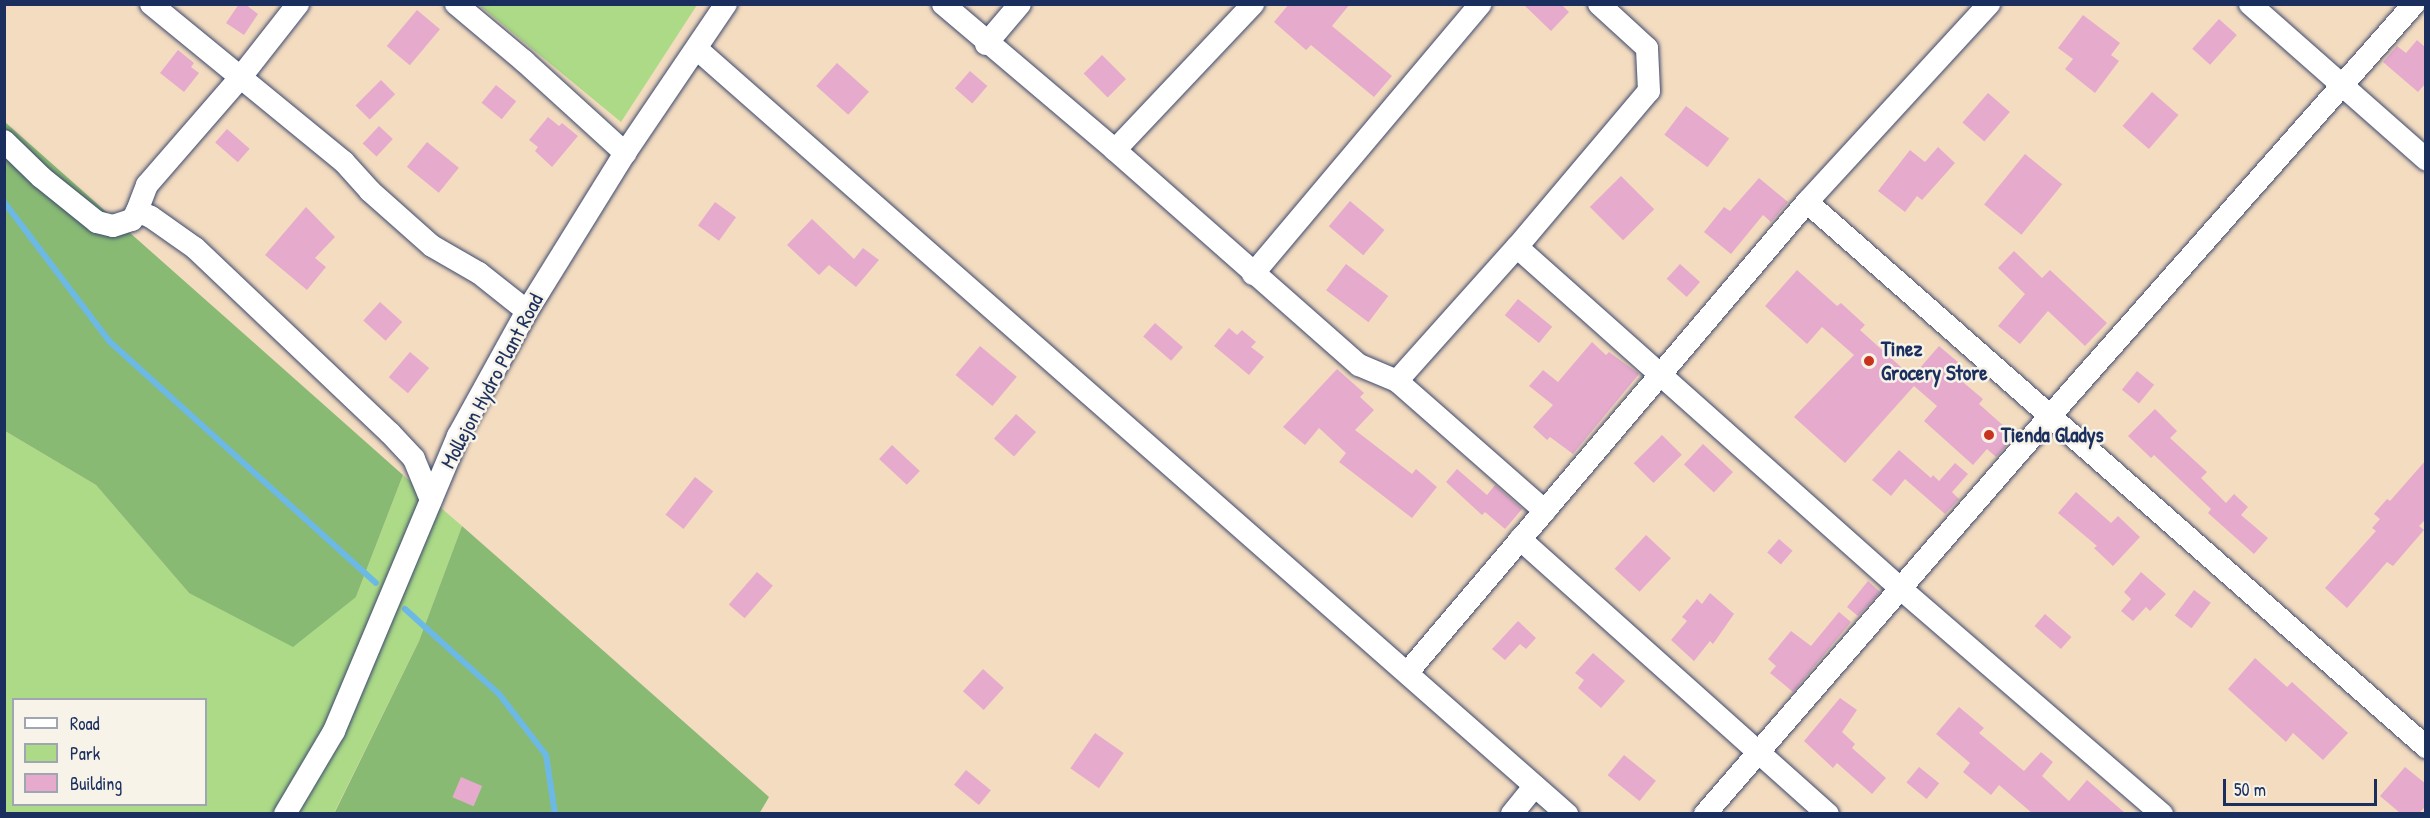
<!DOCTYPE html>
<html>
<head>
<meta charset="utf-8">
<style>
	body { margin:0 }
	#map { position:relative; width:2430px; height:818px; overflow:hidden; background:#f4dcc0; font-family:"Patrick Hand",sans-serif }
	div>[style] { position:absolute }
	.green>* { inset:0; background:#acda87 }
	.forest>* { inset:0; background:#89ba74 }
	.stream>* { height:6px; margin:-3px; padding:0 3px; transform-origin:3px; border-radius:3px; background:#6cb9e5 }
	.building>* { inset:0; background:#e6abcc; transform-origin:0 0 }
	.roads { filter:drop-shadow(0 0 2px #3c496d) drop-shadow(0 0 2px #3c496d) }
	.minor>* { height:22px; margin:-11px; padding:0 11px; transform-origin:11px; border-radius:11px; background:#fff }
	.dots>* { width:16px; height:16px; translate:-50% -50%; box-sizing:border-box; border:3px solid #f7f3e8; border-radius:50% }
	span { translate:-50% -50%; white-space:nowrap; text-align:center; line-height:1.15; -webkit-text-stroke:5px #f7f3e8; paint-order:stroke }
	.poi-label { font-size:21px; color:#1b2f5e; font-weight:700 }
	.left { translate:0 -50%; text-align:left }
	.street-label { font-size:21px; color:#1b2f5e }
	.frame { position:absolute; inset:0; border:6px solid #1b2f5e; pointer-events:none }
	.legend { position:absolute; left:12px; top:698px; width:195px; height:108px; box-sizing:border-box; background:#f7f3e8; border:2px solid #9fa5b1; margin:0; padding:8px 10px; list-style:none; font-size:18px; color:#1b2f5e }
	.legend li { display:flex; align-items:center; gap:12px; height:30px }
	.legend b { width:30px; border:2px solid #9fa5b1 }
	.scale { position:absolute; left:2223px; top:779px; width:154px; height:27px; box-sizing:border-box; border:3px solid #1b2f5e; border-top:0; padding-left:8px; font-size:18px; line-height:21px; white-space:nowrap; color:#1b2f5e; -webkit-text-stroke:4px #f7f3e8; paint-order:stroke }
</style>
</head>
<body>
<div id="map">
	<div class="green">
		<div style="clip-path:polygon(479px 5px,697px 5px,621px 122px)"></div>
		<div style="clip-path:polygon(evenodd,5px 431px,96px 485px,189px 593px,356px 597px,403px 475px,462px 526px,419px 641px,334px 813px,5px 814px,5px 431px,14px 700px,206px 700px,206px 804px,14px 804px,14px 700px)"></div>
	</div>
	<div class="forest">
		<div style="clip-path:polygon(5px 122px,403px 475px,356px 597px,293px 647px,189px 593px,96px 485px,5px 431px)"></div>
		<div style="clip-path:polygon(462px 526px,769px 797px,759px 814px,334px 814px,419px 641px)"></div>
	</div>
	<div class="stream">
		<div style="left:4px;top:202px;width:174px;rotate:52.9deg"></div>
		<div style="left:109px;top:341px;width:360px;rotate:42.2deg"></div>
		<div style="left:405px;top:609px;width:127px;rotate:42.1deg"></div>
		<div style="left:499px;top:694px;width:77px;rotate:52.4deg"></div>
		<div style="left:546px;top:755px;width:60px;rotate:81.3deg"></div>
	</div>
	<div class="building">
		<div style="clip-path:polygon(239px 4px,245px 4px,258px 14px,244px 35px,226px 23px)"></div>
		<div style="clip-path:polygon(1289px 4px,1350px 4px,1332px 26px,1392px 76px,1374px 97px,1311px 45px,1306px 50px,1274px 22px)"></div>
		<div style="clip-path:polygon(1523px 4px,1561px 4px,1569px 12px,1551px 31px)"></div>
		<div style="left:417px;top:10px;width:30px;height:47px;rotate:40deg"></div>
		<div style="clip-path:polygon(2083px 15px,2120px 43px,2111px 55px,2119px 61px,2095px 93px,2065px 69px,2073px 59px,2058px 48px)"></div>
		<div style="left:2219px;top:19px;width:24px;height:40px;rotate:42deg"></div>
		<div style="clip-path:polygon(2417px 40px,2426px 48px,2426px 83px,2418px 92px,2383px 62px,2397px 46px,2406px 53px)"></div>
		<div style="clip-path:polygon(178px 50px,194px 63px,191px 67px,199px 73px,184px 92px,160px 73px)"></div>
		<div style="left:1102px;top:55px;width:34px;height:26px;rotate:45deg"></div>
		<div style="left:837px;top:63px;width:43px;height:31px;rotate:42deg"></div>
		<div style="left:970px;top:71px;width:23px;height:23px;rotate:41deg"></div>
		<div style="left:381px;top:80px;width:20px;height:36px;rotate:45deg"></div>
		<div style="left:496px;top:85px;width:26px;height:23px;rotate:39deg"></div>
		<div style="left:2152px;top:92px;width:35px;height:45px;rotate:41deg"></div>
		<div style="left:1988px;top:93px;width:29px;height:39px;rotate:41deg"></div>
		<div style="left:1686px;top:106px;width:54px;height:36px;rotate:37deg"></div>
		<div style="clip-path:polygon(548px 117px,559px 126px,562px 123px,578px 136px,552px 167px,535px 151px,538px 147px,529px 140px)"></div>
		<div style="left:379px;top:126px;width:19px;height:24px;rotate:43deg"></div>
		<div style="left:227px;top:129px;width:30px;height:18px;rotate:41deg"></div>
		<div style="left:427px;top:142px;width:41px;height:32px;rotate:39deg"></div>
		<div style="clip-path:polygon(1938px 147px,1955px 163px,1922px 200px,1917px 196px,1905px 212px,1878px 191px,1910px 150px,1925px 162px)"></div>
		<div style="left:2025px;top:154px;width:48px;height:65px;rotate:39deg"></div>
		<div style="left:1621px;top:176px;width:47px;height:44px;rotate:45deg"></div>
		<div style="clip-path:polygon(1759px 178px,1788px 202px,1771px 222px,1763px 215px,1731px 254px,1704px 232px,1724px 207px,1730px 211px)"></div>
		<div style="left:1350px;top:201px;width:45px;height:33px;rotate:40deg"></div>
		<div style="left:715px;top:202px;width:26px;height:29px;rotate:36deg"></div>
		<div style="clip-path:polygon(306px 207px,335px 237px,315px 258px,326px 267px,307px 290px,265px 255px)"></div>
		<div style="clip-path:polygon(812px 219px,854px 259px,863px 248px,879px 260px,856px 287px,829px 265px,819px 275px,787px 245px)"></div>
		<div style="clip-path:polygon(2014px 251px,2042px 278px,2050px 270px,2107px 323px,2085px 346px,2048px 311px,2020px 344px,1998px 326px,2025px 294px,1998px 268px)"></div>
		<div style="left:1346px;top:264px;width:53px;height:33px;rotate:37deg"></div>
		<div style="left:1680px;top:264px;width:27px;height:20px;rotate:42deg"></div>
		<div style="clip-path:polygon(1797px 270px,1837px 306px,1841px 303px,1865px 325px,1860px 330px,1912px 377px,1939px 346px,1959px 363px,1951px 372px,1983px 399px,1979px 404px,2015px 436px,1996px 457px,1987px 449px,1973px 465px,1924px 421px,1937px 406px,1914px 386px,1845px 463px,1794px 417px,1854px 355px,1822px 327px,1807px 344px,1765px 306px)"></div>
		<div style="left:1518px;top:299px;width:44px;height:21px;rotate:39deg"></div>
		<div style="left:380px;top:302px;width:30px;height:25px;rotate:42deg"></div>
		<div style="left:1155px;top:323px;width:37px;height:18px;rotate:41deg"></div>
		<div style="clip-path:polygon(1229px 328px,1237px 335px,1242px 330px,1256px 342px,1251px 347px,1264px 357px,1249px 375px,1214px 346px)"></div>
		<div style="clip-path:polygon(1592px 342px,1606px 355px,1609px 352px,1639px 374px,1573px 454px,1550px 437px,1547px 440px,1533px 427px,1553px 405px,1529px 386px,1543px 370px,1558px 382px)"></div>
		<div style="left:980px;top:346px;width:48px;height:38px;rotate:40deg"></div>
		<div style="left:410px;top:352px;width:25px;height:33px;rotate:40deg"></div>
		<div style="clip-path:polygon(1337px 369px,1364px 393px,1360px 397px,1374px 410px,1355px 430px,1412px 474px,1416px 469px,1437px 487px,1412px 518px,1339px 462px,1346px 453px,1319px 428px,1305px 445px,1283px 427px)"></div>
		<div style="left:2137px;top:371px;width:22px;height:24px;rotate:39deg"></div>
		<div style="clip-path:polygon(2155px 409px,2177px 431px,2170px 438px,2207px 472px,2201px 478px,2226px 503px,2234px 494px,2248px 507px,2241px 515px,2268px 538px,2254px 554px,2208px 513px,2211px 509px,2154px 455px,2151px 458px,2128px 436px)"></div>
		<div style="left:1016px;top:414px;width:27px;height:33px;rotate:42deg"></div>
		<div style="left:1662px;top:435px;width:28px;height:40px;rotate:45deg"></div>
		<div style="left:1703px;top:444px;width:41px;height:28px;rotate:43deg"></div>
		<div style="left:892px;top:445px;width:38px;height:19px;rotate:43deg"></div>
		<div style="clip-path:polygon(1899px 450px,1931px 478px,1933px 475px,1939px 481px,1955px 463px,1968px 474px,1952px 492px,1959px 499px,1945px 514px,1905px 479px,1891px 496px,1872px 480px)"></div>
		<div style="clip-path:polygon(2426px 460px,2426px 519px,2419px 526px,2424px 530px,2393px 566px,2387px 562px,2347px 608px,2325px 588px,2376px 531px,2372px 528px,2380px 519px,2374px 514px,2387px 499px,2390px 501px)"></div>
		<div style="clip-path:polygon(1457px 469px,1487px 495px,1495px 485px,1522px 509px,1505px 529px,1485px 512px,1482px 515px,1446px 482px)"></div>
		<div style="left:695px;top:477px;width:23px;height:48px;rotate:38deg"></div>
		<div style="clip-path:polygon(2076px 492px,2111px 523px,2118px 516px,2140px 537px,2113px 566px,2094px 548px,2097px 546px,2058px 513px)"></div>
		<div style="left:1646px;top:535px;width:34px;height:46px;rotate:43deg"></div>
		<div style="left:1779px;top:539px;width:18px;height:18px;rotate:41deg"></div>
		<div style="left:757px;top:572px;width:21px;height:43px;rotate:41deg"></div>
		<div style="clip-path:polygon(2141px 572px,2166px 594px,2150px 611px,2146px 607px,2133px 621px,2121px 611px,2131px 599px,2124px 592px)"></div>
		<div style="clip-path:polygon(1868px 581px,1880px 592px,1858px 616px,1847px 607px)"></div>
		<div style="left:2194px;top:590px;width:21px;height:32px;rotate:37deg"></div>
		<div style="clip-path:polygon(1710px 593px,1734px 614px,1713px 644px,1710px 641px,1694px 661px,1671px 640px,1687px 621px,1682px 617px,1697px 599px,1702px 604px)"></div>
		<div style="clip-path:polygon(1839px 612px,1851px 622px,1793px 692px,1770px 673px,1776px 666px,1768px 659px,1791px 631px,1811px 646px)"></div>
		<div style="left:2045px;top:614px;width:35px;height:16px;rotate:41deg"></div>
		<div style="clip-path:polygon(1518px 621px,1536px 638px,1526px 649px,1520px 644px,1505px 660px,1492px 649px)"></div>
		<div style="clip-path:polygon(1593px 653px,1625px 681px,1601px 708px,1578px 688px,1584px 680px,1575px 673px)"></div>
		<div style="clip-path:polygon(2255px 658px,2287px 687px,2292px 682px,2348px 733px,2323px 760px,2293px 733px,2286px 742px,2228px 689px)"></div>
		<div style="left:983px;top:669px;width:28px;height:30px;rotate:42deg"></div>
		<div style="clip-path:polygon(1840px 698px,1857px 710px,1842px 732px,1855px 744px,1852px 748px,1886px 778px,1872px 794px,1837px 763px,1833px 768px,1804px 741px)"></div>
		<div style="clip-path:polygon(1959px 707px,1984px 728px,1979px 733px,2024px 771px,2041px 752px,2053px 762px,2042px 776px,2069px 801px,2087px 780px,2125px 813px,2032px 813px,1999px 785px,1991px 795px,1963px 772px,1970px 763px,1936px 734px)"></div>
		<div style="left:1095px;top:733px;width:35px;height:43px;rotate:35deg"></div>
		<div style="left:1624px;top:755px;width:41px;height:26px;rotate:39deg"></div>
		<div style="left:1919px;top:767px;width:26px;height:20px;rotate:39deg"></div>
		<div style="clip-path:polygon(2405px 767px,2426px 784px,2426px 806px,2419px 813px,2400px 813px,2380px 796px)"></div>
		<div style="left:966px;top:770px;width:32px;height:19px;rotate:39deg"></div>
		<div style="left:461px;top:777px;width:23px;height:22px;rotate:23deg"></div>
	</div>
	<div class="roads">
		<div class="minor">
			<div style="left:151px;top:4px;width:249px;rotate:39.3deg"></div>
			<div style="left:344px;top:162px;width:39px;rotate:48deg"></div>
			<div style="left:370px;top:191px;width:83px;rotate:41.6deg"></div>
			<div style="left:432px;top:246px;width:54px;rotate:29.9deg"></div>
			<div style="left:479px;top:273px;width:61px;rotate:38.4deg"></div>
			<div style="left:456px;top:4px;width:89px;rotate:40deg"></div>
			<div style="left:524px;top:61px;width:137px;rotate:42.3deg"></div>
			<div style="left:943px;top:4px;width:226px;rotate:40.3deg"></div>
			<div style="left:1115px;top:150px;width:325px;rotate:41.4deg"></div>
			<div style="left:1359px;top:365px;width:41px;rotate:22.8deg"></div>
			<div style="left:1397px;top:381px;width:197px;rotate:41.3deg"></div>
			<div style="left:2250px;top:4px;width:235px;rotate:41.4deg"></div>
			<div style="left:986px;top:44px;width:52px;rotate:-49.6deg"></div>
			<div style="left:697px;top:49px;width:1159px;rotate:41.33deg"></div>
			<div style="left:4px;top:141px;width:52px;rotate:44.2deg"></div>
			<div style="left:41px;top:177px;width:72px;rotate:38.8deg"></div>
			<div style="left:97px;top:222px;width:16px;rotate:14deg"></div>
			<div style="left:113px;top:226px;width:20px;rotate:-18deg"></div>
			<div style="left:132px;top:220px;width:10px;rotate:-61deg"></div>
			<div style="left:137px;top:211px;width:15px;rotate:23deg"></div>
			<div style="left:151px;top:217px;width:54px;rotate:35.2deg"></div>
			<div style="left:195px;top:248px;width:269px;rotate:43.5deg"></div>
			<div style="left:390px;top:433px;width:35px;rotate:47deg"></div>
			<div style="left:414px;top:459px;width:44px;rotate:67.5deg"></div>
			<div style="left:1115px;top:150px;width:201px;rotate:-46.6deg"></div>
			<div style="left:1807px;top:202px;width:825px;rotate:41.36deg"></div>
			<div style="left:137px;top:211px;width:28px;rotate:-69deg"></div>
			<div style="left:147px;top:185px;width:142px;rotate:-49deg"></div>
			<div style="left:240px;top:78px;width:94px;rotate:-51.9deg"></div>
			<div style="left:1517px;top:247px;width:513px;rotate:41.68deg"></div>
			<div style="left:1900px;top:588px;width:346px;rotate:40.8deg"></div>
			<div style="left:1253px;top:274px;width:353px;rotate:-49.9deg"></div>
			<div style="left:1397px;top:381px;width:180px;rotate:-48.2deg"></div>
			<div style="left:1517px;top:247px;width:204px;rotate:-49.8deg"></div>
			<div style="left:1649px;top:91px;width:43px;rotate:-92.7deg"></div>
			<div style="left:1647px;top:48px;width:65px;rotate:-137.5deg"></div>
			<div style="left:1520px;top:539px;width:413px;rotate:41.8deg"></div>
			<div style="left:1407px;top:673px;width:618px;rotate:-49.66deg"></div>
			<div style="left:1807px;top:202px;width:269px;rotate:-47.4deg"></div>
			<div style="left:285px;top:814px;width:96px;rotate:-59.4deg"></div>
			<div style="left:334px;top:731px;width:320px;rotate:-67.2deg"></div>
			<div style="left:458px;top:436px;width:143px;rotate:-61.1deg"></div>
			<div style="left:527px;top:311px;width:186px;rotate:-58.2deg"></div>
			<div style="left:625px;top:153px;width:180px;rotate:-55.9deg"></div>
			<div style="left:1512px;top:814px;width:36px;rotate:-51deg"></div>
			<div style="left:1705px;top:814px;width:527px;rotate:-49.08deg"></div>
			<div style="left:2050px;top:416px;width:550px;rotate:-48.54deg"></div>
		</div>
	</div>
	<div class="dots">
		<div style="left:1869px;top:361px;background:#c8321e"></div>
		<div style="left:1989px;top:435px;background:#c8321e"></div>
	</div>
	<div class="poi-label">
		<span class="left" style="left:1881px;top:361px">Tinez<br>Grocery Store</span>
		<span class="left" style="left:2001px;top:435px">Tienda Gladys</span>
	</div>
	<div class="street-label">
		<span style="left:492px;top:381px;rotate:-62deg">Mollejon Hydro Plant Road</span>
	</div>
	<div class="frame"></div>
	<ul class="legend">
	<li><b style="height:8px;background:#fff"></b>Road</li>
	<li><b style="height:16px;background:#acda87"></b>Park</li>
	<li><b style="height:16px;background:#e6abcc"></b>Building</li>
	</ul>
	<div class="scale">50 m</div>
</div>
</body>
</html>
